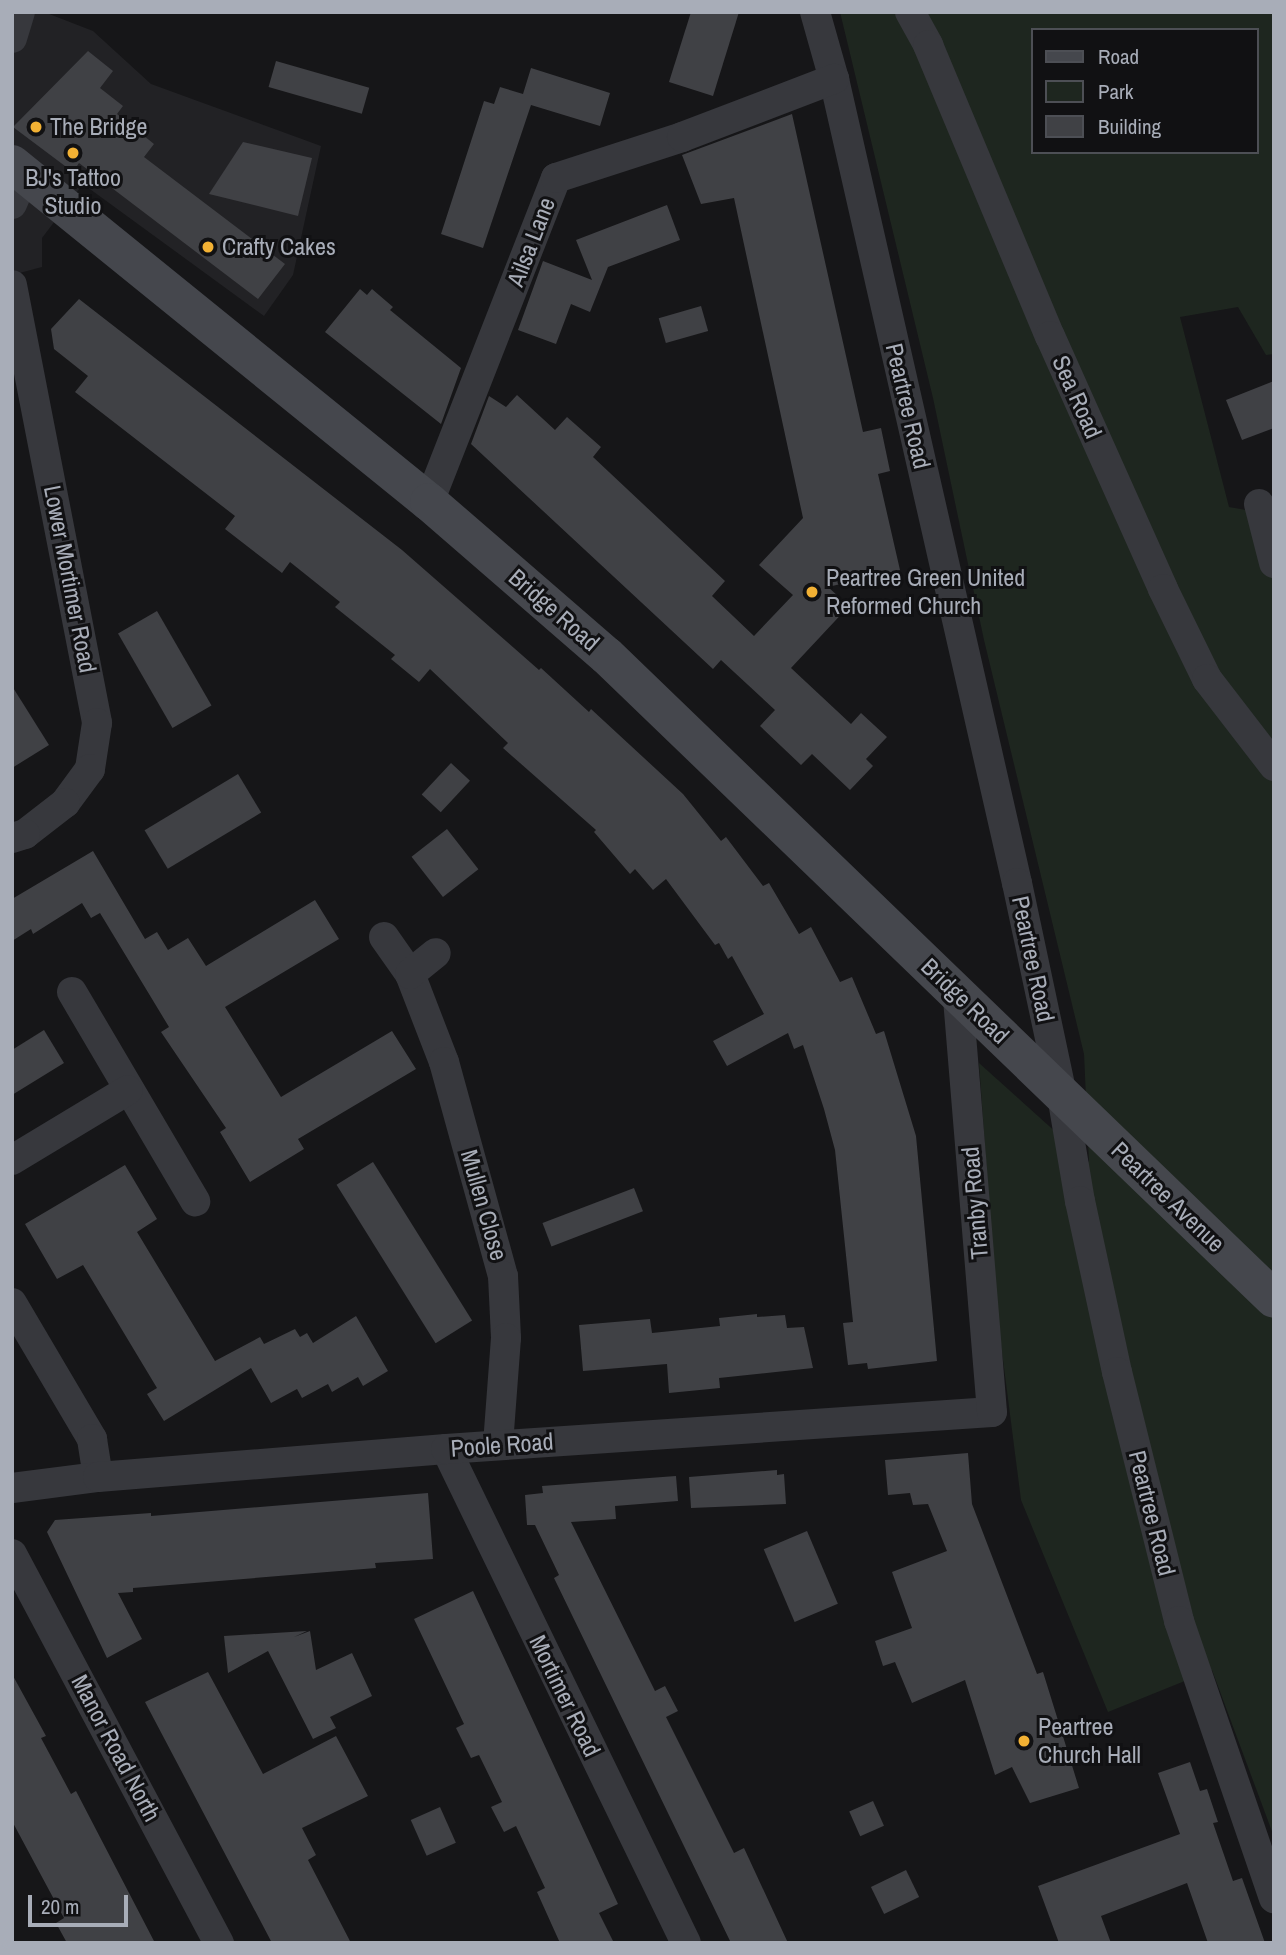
<!DOCTYPE html>
<html>
<head>
<meta charset="utf-8">
<style>
	body { margin:0 }
	#map { position:relative; width:1286px; height:1955px; overflow:hidden; background:#161618; font-family:"Archivo Narrow",sans-serif }
	div>[style] { position:absolute }
	.built>* { inset:0; background:#222225 }
	.green>* { inset:0; background:#1e261f }
	.building>* { inset:0; background:#404145; transform-origin:0 0 }
	.street>* { height:30px; margin:-15px; padding:0 15px; transform-origin:15px; border-radius:15px; background:#37383d }
	.secondary>* { height:38px; margin:-19px; padding:0 19px; transform-origin:19px; border-radius:19px; background:#45474d }
	.dots>* { width:19px; height:19px; translate:-50% -50%; box-sizing:border-box; border:4px solid #111113; border-radius:50% }
	span { translate:-50% -50%; white-space:nowrap; text-align:center; line-height:1.15; -webkit-text-stroke:6px #111113; paint-order:stroke }
	.poi-label { font-size:24px; color:#a8adb8 }
	.left { translate:0 -50%; text-align:left }
	.street-label { font-size:24px; color:#a8adb8 }
	.frame { position:absolute; inset:0; border:14px solid #a8adb8; pointer-events:none }
	.legend { position:absolute; left:1031px; top:28px; width:228px; height:126px; box-sizing:border-box; background:#111113; border:2px solid #4d4f55; margin:0; padding:9px 12px; list-style:none; font-size:21px; color:#a8adb8 }
	.legend li { display:flex; align-items:center; gap:14px; height:35px }
	.legend b { width:35px; border:2px solid #4d4f55 }
	.scale { position:absolute; left:28px; top:1895px; width:100px; height:32px; box-sizing:border-box; border:4px solid #a8adb8; border-top:0; padding-left:9px; font-size:21px; line-height:24px; white-space:nowrap; color:#a8adb8; -webkit-text-stroke:5px #111113; paint-order:stroke }
</style>
</head>
<body>
<div id="map">
	<div class="built">
		<div style="clip-path:polygon(12px 12px,44px 12px,93px 31px,151px 84px,321px 146px,293px 275px,264px 316px,83px 184px,42px 238px,42px 267px,12px 275px)"></div>
	</div>
	<div class="green">
		<div style="clip-path:polygon(evenodd,840px 12px,1274px 12px,1274px 354px,1266px 355px,1238px 307px,1180px 317px,1229px 507px,1274px 515px,1274px 1837px,1212px 1670px,1108px 1712px,1021px 1500px,997px 1313px,979px 1063px,1089px 1162px,1084px 1054px,984px 640px,933px 398px,840px 12px,1032px 30px,1256px 30px,1256px 152px,1032px 152px,1032px 30px)"></div>
	</div>
	<div class="building">
		<div style="clip-path:polygon(691px 12px,739px 12px,713px 96px,669px 82px)"></div>
		<div style="clip-path:polygon(88px 51px,113px 71px,100px 88px,123px 106px,117px 114px,154px 144px,144px 157px,285px 264px,258px 299px,79px 163px,73px 172px,13px 127px)"></div>
		<div style="left:276px;top:61px;width:97px;height:27px;rotate:16deg"></div>
		<div style="clip-path:polygon(531px 68px,610px 93px,600px 126px,531px 105px,483px 248px,441px 234px,484px 101px,494px 104px,500px 87px,523px 94px)"></div>
		<div style="clip-path:polygon(792px 114px,863px 432px,881px 428px,890px 471px,878px 474px,900px 570px,828px 587px,849px 606px,791px 668px,851px 724px,861px 713px,887px 737px,866px 759px,873px 766px,850px 790px,812px 754px,801px 765px,760px 726px,775px 710px,721px 660px,713px 669px,471px 444px,489px 396px,506px 407px,517px 395px,555px 430px,567px 417px,601px 447px,593px 457px,725px 581px,712px 596px,754px 636px,793px 595px,759px 565px,803px 518px,734px 198px,701px 204px,682px 155px)"></div>
		<div style="clip-path:polygon(243px 142px,312px 158px,298px 216px,209px 194px)"></div>
		<div style="clip-path:polygon(667px 205px,680px 240px,608px 267px,590px 312px,571px 304px,556px 344px,518px 330px,543px 261px,592px 280px,576px 240px)"></div>
		<div style="clip-path:polygon(360px 289px,367px 295px,372px 289px,393px 307px,390px 310px,461px 368px,441px 424px,325px 332px)"></div>
		<div style="clip-path:polygon(79px 299px,402px 550px,539px 670px,541px 668px,589px 712px,591px 709px,683px 794px,721px 841px,726px 837px,763px 886px,769px 883px,799px 934px,811px 927px,840px 982px,852px 977px,876px 1034px,884px 1031px,916px 1136px,937px 1361px,868px 1369px,867px 1363px,848px 1365px,843px 1323px,853px 1322px,835px 1150px,824px 1109px,803px 1045px,794px 1049px,788px 1033px,727px 1066px,713px 1041px,764px 1014px,732px 956px,728px 959px,719px 943px,715px 945px,666px 879px,653px 890px,635px 869px,630px 874px,594px 832px,596px 830px,503px 748px,508px 743px,430px 669px,419px 682px,391px 659px,395px 655px,335px 607px,340px 602px,290px 562px,282px 573px,225px 529px,235px 516px,75px 392px,88px 376px,54px 349px,51px 329px)"></div>
		<div style="left:701px;top:306px;width:26px;height:44px;rotate:74deg"></div>
		<div style="clip-path:polygon(1274px 381px,1274px 428px,1242px 440px,1226px 400px)"></div>
		<div style="left:157px;top:611px;width:109px;height:45px;rotate:60deg"></div>
		<div style="clip-path:polygon(12px 686px,49px 745px,12px 768px)"></div>
		<div style="left:451px;top:763px;width:26px;height:43px;rotate:43deg"></div>
		<div style="left:238px;top:774px;width:45px;height:109px;rotate:59deg"></div>
		<div style="left:447px;top:829px;width:51px;height:45px;rotate:52deg"></div>
		<div style="clip-path:polygon(93px 851px,145px 939px,157px 932px,168px 950px,188px 938px,206px 966px,315px 900px,339px 939px,225px 1007px,281px 1097px,392px 1031px,416px 1069px,298px 1139px,304px 1149px,250px 1182px,220px 1132px,226px 1128px,161px 1032px,169px 1027px,100px 913px,91px 918px,82px 903px,33px 934px,31px 929px,12px 941px,12px 899px)"></div>
		<div style="clip-path:polygon(44px 1030px,64px 1063px,12px 1095px,12px 1050px)"></div>
		<div style="left:373px;top:1162px;width:187px;height:43px;rotate:58deg"></div>
		<div style="clip-path:polygon(125px 1165px,157px 1219px,137px 1232px,215px 1361px,260px 1337px,264px 1344px,295px 1329px,300px 1337px,307px 1333px,313px 1343px,356px 1316px,388px 1371px,363px 1386px,358px 1377px,332px 1392px,328px 1384px,302px 1398px,297px 1389px,271px 1403px,251px 1368px,164px 1421px,147px 1394px,157px 1388px,83px 1265px,57px 1279px,25px 1224px)"></div>
		<div style="left:634px;top:1188px;width:25px;height:98px;rotate:69deg"></div>
		<div style="clip-path:polygon(757px 1314px,757px 1317px,785px 1315px,787px 1328px,804px 1327px,813px 1368px,719px 1378px,720px 1388px,669px 1393px,667px 1364px,583px 1371px,579px 1325px,650px 1319px,652px 1333px,720px 1326px,719px 1318px)"></div>
		<div style="clip-path:polygon(968px 1453px,972px 1504px,1037px 1674px,1043px 1672px,1079px 1788px,1030px 1803px,1012px 1767px,995px 1775px,965px 1680px,912px 1703px,895px 1662px,883px 1666px,875px 1641px,912px 1628px,892px 1572px,947px 1551px,928px 1504px,913px 1505px,910px 1493px,888px 1495px,885px 1460px)"></div>
		<div style="clip-path:polygon(777px 1470px,777px 1475px,784px 1474px,786px 1504px,691px 1508px,689px 1477px)"></div>
		<div style="clip-path:polygon(676px 1476px,678px 1501px,615px 1506px,616px 1519px,571px 1522px,655px 1691px,665px 1686px,678px 1711px,666px 1717px,734px 1853px,744px 1848px,788px 1943px,731px 1943px,554px 1578px,559px 1575px,535px 1525px,527px 1525px,525px 1495px,543px 1493px,542px 1486px)"></div>
		<div style="clip-path:polygon(428px 1493px,433px 1559px,375px 1563px,376px 1568px,133px 1588px,133px 1592px,118px 1593px,142px 1639px,107px 1658px,47px 1532px,55px 1520px,151px 1513px,151px 1516px)"></div>
		<div style="left:807px;top:1531px;width:79px;height:47px;rotate:67deg"></div>
		<div style="clip-path:polygon(473px 1591px,618px 1904px,599px 1913px,614px 1943px,560px 1943px,537px 1892px,545px 1888px,523px 1841px,516px 1826px,504px 1832px,491px 1807px,502px 1802px,479px 1755px,471px 1758px,456px 1728px,464px 1724px,414px 1619px)"></div>
		<div style="clip-path:polygon(307px 1631px,294px 1637px,310px 1631px,316px 1670px,352px 1653px,372px 1696px,330px 1717px,336px 1728px,313px 1739px,268px 1651px,228px 1673px,224px 1636px)"></div>
		<div style="clip-path:polygon(208px 1672px,263px 1774px,336px 1736px,368px 1796px,302px 1828px,316px 1855px,308px 1860px,351px 1943px,272px 1943px,145px 1702px)"></div>
		<div style="clip-path:polygon(12px 1674px,46px 1736px,41px 1738px,71px 1794px,76px 1791px,155px 1943px,67px 1943px,56px 1923px,64px 1918px,12px 1821px)"></div>
		<div style="clip-path:polygon(1190px 1762px,1200px 1791px,1207px 1789px,1218px 1822px,1213px 1823px,1233px 1881px,1242px 1878px,1265px 1943px,1208px 1943px,1187px 1883px,1101px 1916px,1111px 1943px,1059px 1943px,1038px 1886px,1180px 1834px,1158px 1773px)"></div>
		<div style="left:873px;top:1801px;width:27px;height:26px;rotate:66deg"></div>
		<div style="left:440px;top:1807px;width:39px;height:32px;rotate:66deg"></div>
		<div style="left:906px;top:1870px;width:30px;height:39px;rotate:64deg"></div>
	</div>
	<div class="street">
		<div style="left:815px;top:12px;width:70px;rotate:74.2deg"></div>
		<div style="left:834px;top:79px;width:825px;rotate:77.18deg"></div>
		<div style="left:1017px;top:883px;width:217px;rotate:78deg"></div>
		<div style="left:1062px;top:1095px;width:108px;rotate:80.4deg"></div>
		<div style="left:1080px;top:1201px;width:175px;rotate:77.8deg"></div>
		<div style="left:1117px;top:1372px;width:257px;rotate:76deg"></div>
		<div style="left:1179px;top:1621px;width:293px;rotate:71.1deg"></div>
		<div style="left:910px;top:12px;width:38px;rotate:61deg"></div>
		<div style="left:928px;top:45px;width:316px;rotate:67.3deg"></div>
		<div style="left:1050px;top:336px;width:277px;rotate:65.9deg"></div>
		<div style="left:1163px;top:589px;width:100px;rotate:63.9deg"></div>
		<div style="left:1207px;top:679px;width:110px;rotate:52.4deg"></div>
		<div style="left:12px;top:38px;width:27px;rotate:-73deg"></div>
		<div style="left:12px;top:204px;width:33px;rotate:-67deg"></div>
		<div style="left:12px;top:285px;width:446px;rotate:79deg"></div>
		<div style="left:97px;top:723px;width:47px;rotate:98.7deg"></div>
		<div style="left:90px;top:769px;width:42px;rotate:126.3deg"></div>
		<div style="left:65px;top:803px;width:51px;rotate:142.2deg"></div>
		<div style="left:25px;top:834px;width:14px;rotate:163deg"></div>
		<div style="left:429px;top:502px;width:348px;rotate:-68.6deg"></div>
		<div style="left:556px;top:178px;width:133px;rotate:-18deg"></div>
		<div style="left:682px;top:137px;width:163px;rotate:-20.9deg"></div>
		<div style="left:1259px;top:504px;width:61px;rotate:75.7deg"></div>
		<div style="left:384px;top:937px;width:45px;rotate:54.9deg"></div>
		<div style="left:410px;top:974px;width:94px;rotate:68.9deg"></div>
		<div style="left:444px;top:1062px;width:222px;rotate:74.6deg"></div>
		<div style="left:503px;top:1276px;width:62px;rotate:87.2deg"></div>
		<div style="left:506px;top:1338px;width:107px;rotate:94.3deg"></div>
		<div style="left:410px;top:974px;width:33px;rotate:-39deg"></div>
		<div style="left:72px;top:992px;width:243px;rotate:59.5deg"></div>
		<div style="left:12px;top:1160px;width:135px;rotate:-31.1deg"></div>
		<div style="left:12px;top:1303px;width:158px;rotate:59.5deg"></div>
		<div style="left:92px;top:1439px;width:38px;rotate:81deg"></div>
		<div style="left:446px;top:1449px;width:549px;rotate:64.09deg"></div>
		<div style="left:12px;top:1488px;width:87px;rotate:-7.3deg"></div>
		<div style="left:98px;top:1477px;width:349px;rotate:-4.6deg"></div>
		<div style="left:446px;top:1449px;width:547px;rotate:-3.88deg"></div>
		<div style="left:992px;top:1412px;width:419px;rotate:-94.7deg"></div>
		<div style="left:12px;top:1554px;width:441px;rotate:62deg"></div>
	</div>
	<div class="secondary">
		<div style="left:12px;top:164px;width:537px;rotate:39.03deg"></div>
		<div style="left:429px;top:502px;width:235px;rotate:40.9deg"></div>
		<div style="left:607px;top:656px;width:926px;rotate:43.95deg"></div>
	</div>
	<div class="dots">
		<div style="left:36px;top:127px;background:#f2b134"></div>
		<div style="left:73px;top:153px;background:#f2b134"></div>
		<div style="left:208px;top:247px;background:#f2b134"></div>
		<div style="left:812px;top:592px;background:#f2b134"></div>
		<div style="left:1024px;top:1741px;background:#f2b134"></div>
	</div>
	<div class="poi-label">
		<span class="left" style="left:50px;top:127px">The Bridge</span>
		<span style="left:73px;top:192px">BJ's Tattoo<br>Studio</span>
		<span class="left" style="left:222px;top:247px">Crafty Cakes</span>
		<span class="left" style="left:826px;top:592px">Peartree Green United<br>Reformed Church</span>
		<span class="left" style="left:1038px;top:1741px">Peartree<br>Church Hall</span>
	</div>
	<div class="street-label">
		<span style="left:531px;top:242px;rotate:-69deg">Ailsa Lane</span>
		<span style="left:1077px;top:397px;rotate:66deg">Sea Road</span>
		<span style="left:908px;top:406px;rotate:77deg">Peartree Road</span>
		<span style="left:70px;top:579px;rotate:79deg">Lower Mortimer Road</span>
		<span style="left:554px;top:610px;rotate:41deg">Bridge Road</span>
		<span style="left:1033px;top:959px;rotate:78deg">Peartree Road</span>
		<span style="left:965px;top:1001px;rotate:44deg">Bridge Road</span>
		<span style="left:1168px;top:1197px;rotate:44deg">Peartree Avenue</span>
		<span style="left:975px;top:1203px;rotate:-95deg">Tranby Road</span>
		<span style="left:484px;top:1205px;rotate:74deg">Mullen Close</span>
		<span style="left:502px;top:1445px;rotate:-4deg">Poole Road</span>
		<span style="left:1152px;top:1513px;rotate:76deg">Peartree Road</span>
		<span style="left:565px;top:1696px;rotate:64deg">Mortimer Road</span>
		<span style="left:116px;top:1748px;rotate:62deg">Manor Road North</span>
	</div>
	<div class="frame"></div>
	<ul class="legend">
	<li><b style="height:9px;background:#45474d"></b>Road</li>
	<li><b style="height:19px;background:#1e261f"></b>Park</li>
	<li><b style="height:19px;background:#404145"></b>Building</li>
	</ul>
	<div class="scale">20 m</div>
</div>
</body>
</html>
